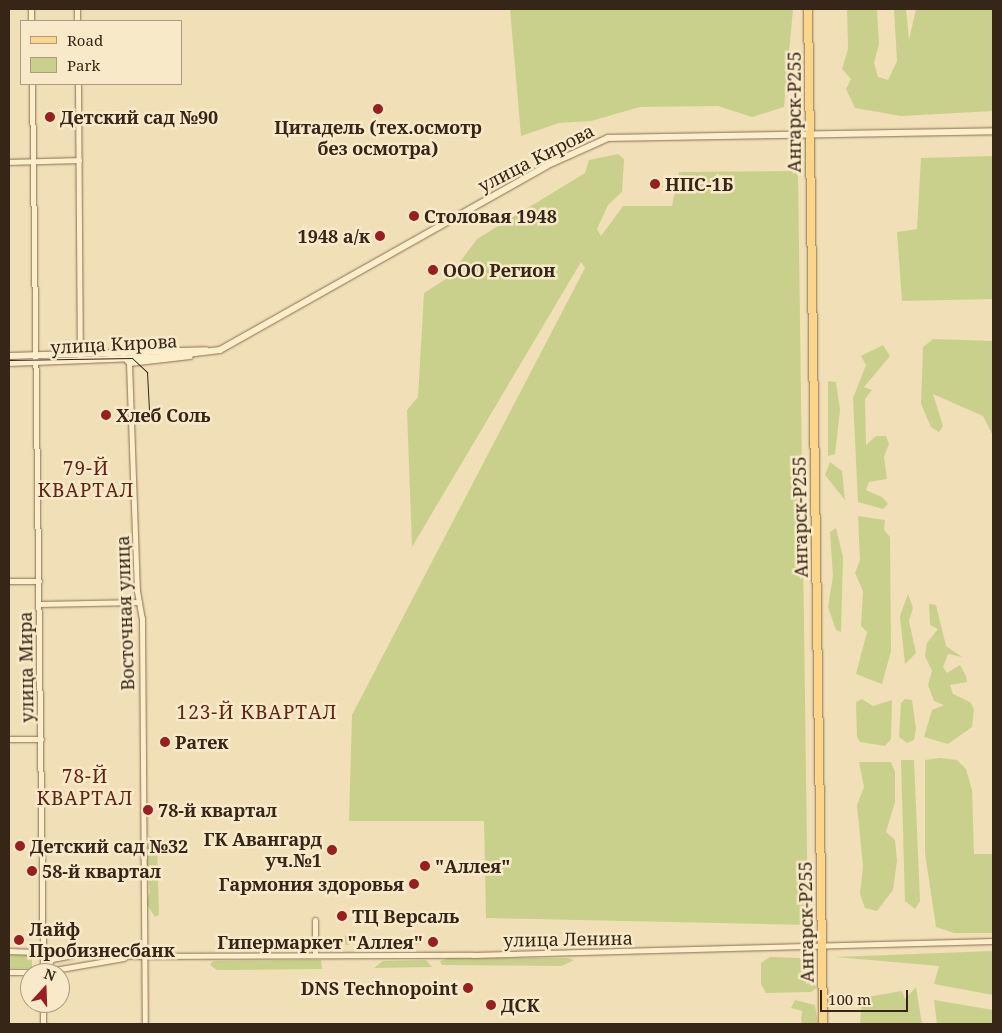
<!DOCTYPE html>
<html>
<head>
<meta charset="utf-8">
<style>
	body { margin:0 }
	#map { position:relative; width:1002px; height:1033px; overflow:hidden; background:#f1dfb7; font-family:"Noto Serif",serif }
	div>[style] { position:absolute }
	.green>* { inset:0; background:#c9d08b; transform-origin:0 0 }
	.roads { filter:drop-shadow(0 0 1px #886e52) drop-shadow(0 0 1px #886e52) }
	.minor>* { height:5px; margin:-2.5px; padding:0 2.5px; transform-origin:2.5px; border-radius:2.5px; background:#fcedcb }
	.tertiary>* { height:5.5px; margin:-2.75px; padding:0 2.75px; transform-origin:2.75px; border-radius:2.75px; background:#fcedcb }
	.primary>* { height:8px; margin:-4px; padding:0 4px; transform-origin:4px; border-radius:4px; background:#fad58a }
	.tram>* { height:1px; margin:-0.5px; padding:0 0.5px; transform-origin:0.5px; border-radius:0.5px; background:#352618 }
	.dots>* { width:14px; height:14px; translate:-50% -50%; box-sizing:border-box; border:2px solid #f8e9c8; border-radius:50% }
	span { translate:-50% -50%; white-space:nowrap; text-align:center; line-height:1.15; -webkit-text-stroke:5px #f8e9c8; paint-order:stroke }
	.street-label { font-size:18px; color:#352618 }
	.poi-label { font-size:18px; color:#352618; font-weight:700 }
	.left { translate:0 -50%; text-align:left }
	.right { translate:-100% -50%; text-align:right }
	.neighbourhood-label { font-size:19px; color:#662414; letter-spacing:1px }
	.frame { position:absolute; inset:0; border:10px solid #352618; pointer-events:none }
	.legend { position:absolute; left:20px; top:20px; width:162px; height:65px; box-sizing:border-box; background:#f8e9c8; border:1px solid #aa9b82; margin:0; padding:6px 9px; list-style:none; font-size:15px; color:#352618 }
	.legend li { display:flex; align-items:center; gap:10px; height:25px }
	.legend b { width:25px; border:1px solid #aa9b82 }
	.north { position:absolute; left:20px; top:963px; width:50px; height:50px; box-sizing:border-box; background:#f8e9c8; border:1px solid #aa9b82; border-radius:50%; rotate:20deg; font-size:14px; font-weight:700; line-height:20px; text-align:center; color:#352618 }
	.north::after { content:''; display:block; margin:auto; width:18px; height:22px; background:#9c1d20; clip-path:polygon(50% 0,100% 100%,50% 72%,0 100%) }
	.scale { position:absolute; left:820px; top:990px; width:88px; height:22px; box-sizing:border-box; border:2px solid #352618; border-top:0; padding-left:6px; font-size:15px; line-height:18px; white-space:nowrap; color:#352618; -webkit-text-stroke:4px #f8e9c8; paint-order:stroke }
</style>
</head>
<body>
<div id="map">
	<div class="green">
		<div style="clip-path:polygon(510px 9px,793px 9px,784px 107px,752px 117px,718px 106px,640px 107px,591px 121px,559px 123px,521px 136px)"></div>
		<div style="clip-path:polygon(847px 9px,877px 9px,879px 44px,874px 63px,878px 77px,888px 80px,897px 61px,894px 9px,906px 9px,909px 40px,916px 9px,993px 9px,993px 111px,901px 116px,855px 108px,846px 89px,851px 79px,842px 69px,848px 49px)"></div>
		<div style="clip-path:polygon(618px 154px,624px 159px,622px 192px,608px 205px,597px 229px,601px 236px,623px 206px,672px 206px,679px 172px,798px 171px,808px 925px,486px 918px,484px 821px,349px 821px,352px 715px,585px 268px,581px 262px,412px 547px,407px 410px,418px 397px,424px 293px,449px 277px,477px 239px,585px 173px,589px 160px)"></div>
		<div style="clip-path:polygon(993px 156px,993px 299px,902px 301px,897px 232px,917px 229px,921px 158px)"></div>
		<div style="clip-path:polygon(933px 339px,993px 341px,992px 434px,983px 416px,933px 394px,943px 426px,939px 432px,931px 427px,921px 404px,923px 347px)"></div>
		<div style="clip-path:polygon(883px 345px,890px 356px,864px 387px,872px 390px,865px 399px,866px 445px,876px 436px,886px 436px,889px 444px,884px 457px,887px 479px,869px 482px,866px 490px,882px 497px,888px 504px,883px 509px,858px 502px,853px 398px,866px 365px,861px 356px)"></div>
		<div style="clip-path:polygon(828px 381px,836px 382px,840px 410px,835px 454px,828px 456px)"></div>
		<div style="clip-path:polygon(830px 462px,842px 471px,845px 500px,825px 475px)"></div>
		<div style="clip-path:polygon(858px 516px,885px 520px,884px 530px,890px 537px,891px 651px,882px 684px,856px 674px,867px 632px,861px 626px,863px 591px,855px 573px,860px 560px)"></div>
		<div style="clip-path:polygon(836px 528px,843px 557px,841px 632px,836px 630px,828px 607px,833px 576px,830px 532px)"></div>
		<div style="clip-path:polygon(908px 594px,913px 608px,909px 621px,916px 653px,905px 664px,900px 616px)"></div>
		<div style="clip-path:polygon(929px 604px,936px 605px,946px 646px,962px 657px,948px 654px,943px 667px,947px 673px,960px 665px,966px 676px,967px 682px,950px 685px,953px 694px,970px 702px,974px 709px,972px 727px,948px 744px,924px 737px,932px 710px,944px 705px,934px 701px,928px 685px,932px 671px,925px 656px,927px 643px,938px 629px,930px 625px)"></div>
		<div style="clip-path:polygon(862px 699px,873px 706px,892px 700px,891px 739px,885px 746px,860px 742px,857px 737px,856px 702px)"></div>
		<div style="clip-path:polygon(905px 699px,912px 700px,916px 729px,914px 740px,907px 743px,899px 737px,901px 703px)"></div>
		<div style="clip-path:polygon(940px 758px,957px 760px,966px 769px,972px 790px,974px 854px,993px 854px,993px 933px,954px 933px,936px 927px,925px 853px,925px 760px)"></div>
		<div style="clip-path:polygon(901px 760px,914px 760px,920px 901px,915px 909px,905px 901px)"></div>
		<div style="clip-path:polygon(859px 762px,891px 762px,895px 772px,895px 802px,886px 832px,895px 840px,897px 861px,893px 890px,877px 911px,865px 908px,860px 894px,863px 866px,857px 805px,864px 787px)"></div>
		<div style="clip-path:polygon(149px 836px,157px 841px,159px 915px,155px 917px,146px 903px,150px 892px,146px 858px)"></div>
		<div style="clip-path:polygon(351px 935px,349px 945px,318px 942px,319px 939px)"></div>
		<div style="clip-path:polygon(419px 938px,419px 944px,404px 946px,364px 946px,364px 939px)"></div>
		<div style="clip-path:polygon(993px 951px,993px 995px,934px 984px,939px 966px,835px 957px)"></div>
		<div style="left:9px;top:955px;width:23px;height:13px"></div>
		<div style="clip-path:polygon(770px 957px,800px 958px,810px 964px,816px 988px,811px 992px,766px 993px,761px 984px,761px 963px)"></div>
		<div style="clip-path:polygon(449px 958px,568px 958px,574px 960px,562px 966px,442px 965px,440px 961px)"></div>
		<div style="clip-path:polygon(321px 960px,322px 969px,217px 970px,210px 965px,213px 961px)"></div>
		<div style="clip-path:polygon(426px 960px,432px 967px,374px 968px,383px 961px)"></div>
		<div style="clip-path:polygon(916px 987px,922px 1024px,860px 1024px,862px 998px,902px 991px,905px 999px)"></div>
		<div style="clip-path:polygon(795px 1000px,815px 1005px,818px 1024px,801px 1024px,802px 1011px,791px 1008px)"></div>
		<div style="clip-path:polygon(934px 1000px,993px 1010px,993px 1024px,937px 1024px)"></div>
	</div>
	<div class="roads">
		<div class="minor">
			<div style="left:31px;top:9px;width:12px;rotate:90deg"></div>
			<div style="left:77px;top:9px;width:12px;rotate:90deg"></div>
			<div style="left:32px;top:84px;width:889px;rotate:89.29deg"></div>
			<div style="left:78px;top:84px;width:272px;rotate:89.6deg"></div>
			<div style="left:9px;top:162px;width:70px;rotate:-1.6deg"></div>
			<div style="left:123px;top:356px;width:9px;rotate:49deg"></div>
			<div style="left:129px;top:363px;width:228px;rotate:88deg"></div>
			<div style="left:137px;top:591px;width:27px;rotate:80deg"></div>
			<div style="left:142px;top:618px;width:406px;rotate:89.6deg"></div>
			<div style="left:129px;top:363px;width:61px;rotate:-6.5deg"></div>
			<div style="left:9px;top:581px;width:30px"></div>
			<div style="left:39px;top:604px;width:100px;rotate:-1.1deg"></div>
			<div style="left:9px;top:739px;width:32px"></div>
			<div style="left:315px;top:920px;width:35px;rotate:90deg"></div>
			<div style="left:9px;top:951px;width:133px;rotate:2.2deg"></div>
			<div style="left:142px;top:956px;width:331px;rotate:-0.2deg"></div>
			<div style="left:473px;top:955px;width:520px;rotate:-1.54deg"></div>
			<div style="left:43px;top:971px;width:15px;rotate:-53deg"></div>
			<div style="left:52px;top:959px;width:20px;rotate:-11deg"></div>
			<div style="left:9px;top:972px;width:34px"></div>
			<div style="left:43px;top:972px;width:82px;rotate:-9.8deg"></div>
			<div style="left:43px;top:1003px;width:21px;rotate:90deg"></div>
		</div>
		<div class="tertiary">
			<div style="left:9px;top:356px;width:197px;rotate:-1.7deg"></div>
			<div style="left:9px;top:363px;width:153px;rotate:-2.2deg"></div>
			<div style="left:162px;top:357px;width:58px;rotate:-6.9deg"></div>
			<div style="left:220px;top:350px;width:374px;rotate:-29.4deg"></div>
			<div style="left:546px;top:166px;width:68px;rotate:-24.3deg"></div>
			<div style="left:608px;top:138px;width:385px;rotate:-1deg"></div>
		</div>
		<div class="primary">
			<div style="left:808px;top:9px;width:1015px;rotate:89.15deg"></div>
		</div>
	</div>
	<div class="tram">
		<div style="left:9px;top:360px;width:123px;rotate:-0.9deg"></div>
		<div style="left:132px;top:358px;width:21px;rotate:43deg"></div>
		<div style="left:147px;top:372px;width:38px;rotate:87deg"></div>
	</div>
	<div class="dots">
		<div style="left:378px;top:109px;background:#9c1d20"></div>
		<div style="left:50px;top:117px;background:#9c1d20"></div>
		<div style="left:655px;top:184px;background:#9c1d20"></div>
		<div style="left:414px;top:216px;background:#9c1d20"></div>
		<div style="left:380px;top:236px;background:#9c1d20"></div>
		<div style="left:433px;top:270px;background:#9c1d20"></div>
		<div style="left:106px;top:415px;background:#9c1d20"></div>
		<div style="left:165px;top:742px;background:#9c1d20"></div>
		<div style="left:148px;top:810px;background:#9c1d20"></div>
		<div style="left:20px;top:846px;background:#9c1d20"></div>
		<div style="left:332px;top:850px;background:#9c1d20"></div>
		<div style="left:425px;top:866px;background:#9c1d20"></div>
		<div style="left:32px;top:871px;background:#9c1d20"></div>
		<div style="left:414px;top:884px;background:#9c1d20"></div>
		<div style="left:342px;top:916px;background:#9c1d20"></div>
		<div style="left:19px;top:940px;background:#9c1d20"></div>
		<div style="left:433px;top:942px;background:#9c1d20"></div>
		<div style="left:468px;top:988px;background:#9c1d20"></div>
		<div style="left:491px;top:1005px;background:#9c1d20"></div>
	</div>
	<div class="street-label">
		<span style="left:794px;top:112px;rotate:-90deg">Ангарск-Р255</span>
		<span style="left:536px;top:158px;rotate:-27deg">улица Кирова</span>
		<span style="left:114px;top:344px;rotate:-3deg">улица Кирова</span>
		<span style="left:800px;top:517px;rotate:-91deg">Ангарск-Р255</span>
		<span style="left:125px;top:613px;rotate:-92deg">Восточная улица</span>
		<span style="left:26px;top:667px;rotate:-91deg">улица Мира</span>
		<span style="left:806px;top:922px;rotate:-91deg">Ангарск-Р255</span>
		<span style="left:568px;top:939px;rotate:-1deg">улица Ленина</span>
	</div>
	<div class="poi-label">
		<span class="left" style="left:60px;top:117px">Детский сад №90</span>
		<span style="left:378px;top:138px">Цитадель (тех.осмотр<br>без осмотра)</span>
		<span class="left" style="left:665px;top:184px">НПС-1Б</span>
		<span class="left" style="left:424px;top:216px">Столовая 1948</span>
		<span class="right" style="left:370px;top:236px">1948 а/к</span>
		<span class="left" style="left:443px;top:270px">ООО Регион</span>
		<span class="left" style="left:116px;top:415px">Хлеб Соль</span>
		<span class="left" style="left:175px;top:742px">Ратек</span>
		<span class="left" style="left:158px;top:810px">78-й квартал</span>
		<span class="right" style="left:322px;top:850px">ГК Авангард<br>уч.№1</span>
		<span class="left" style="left:30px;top:846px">Детский сад №32</span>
		<span class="left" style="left:435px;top:866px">"Аллея"</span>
		<span class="left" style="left:42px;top:871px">58-й квартал</span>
		<span class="right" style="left:404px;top:884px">Гармония здоровья</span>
		<span class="left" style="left:352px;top:916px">ТЦ Версаль</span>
		<span class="left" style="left:29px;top:940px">Лайф<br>Пробизнесбанк</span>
		<span class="right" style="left:423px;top:942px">Гипермаркет "Аллея"</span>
		<span class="right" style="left:458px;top:988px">DNS Technopoint</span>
		<span class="left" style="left:501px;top:1005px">ДСК</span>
	</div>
	<div class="neighbourhood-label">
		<span style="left:86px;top:480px">79-Й<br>КВАРТАЛ</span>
		<span style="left:257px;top:713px">123-Й КВАРТАЛ</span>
		<span style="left:85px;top:788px">78-Й<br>КВАРТАЛ</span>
	</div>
	<div class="frame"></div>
	<ul class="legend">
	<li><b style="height:6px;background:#fad58a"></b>Road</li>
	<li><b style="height:14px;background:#c9d08b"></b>Park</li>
	</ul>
	<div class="north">N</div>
	<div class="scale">100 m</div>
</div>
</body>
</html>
